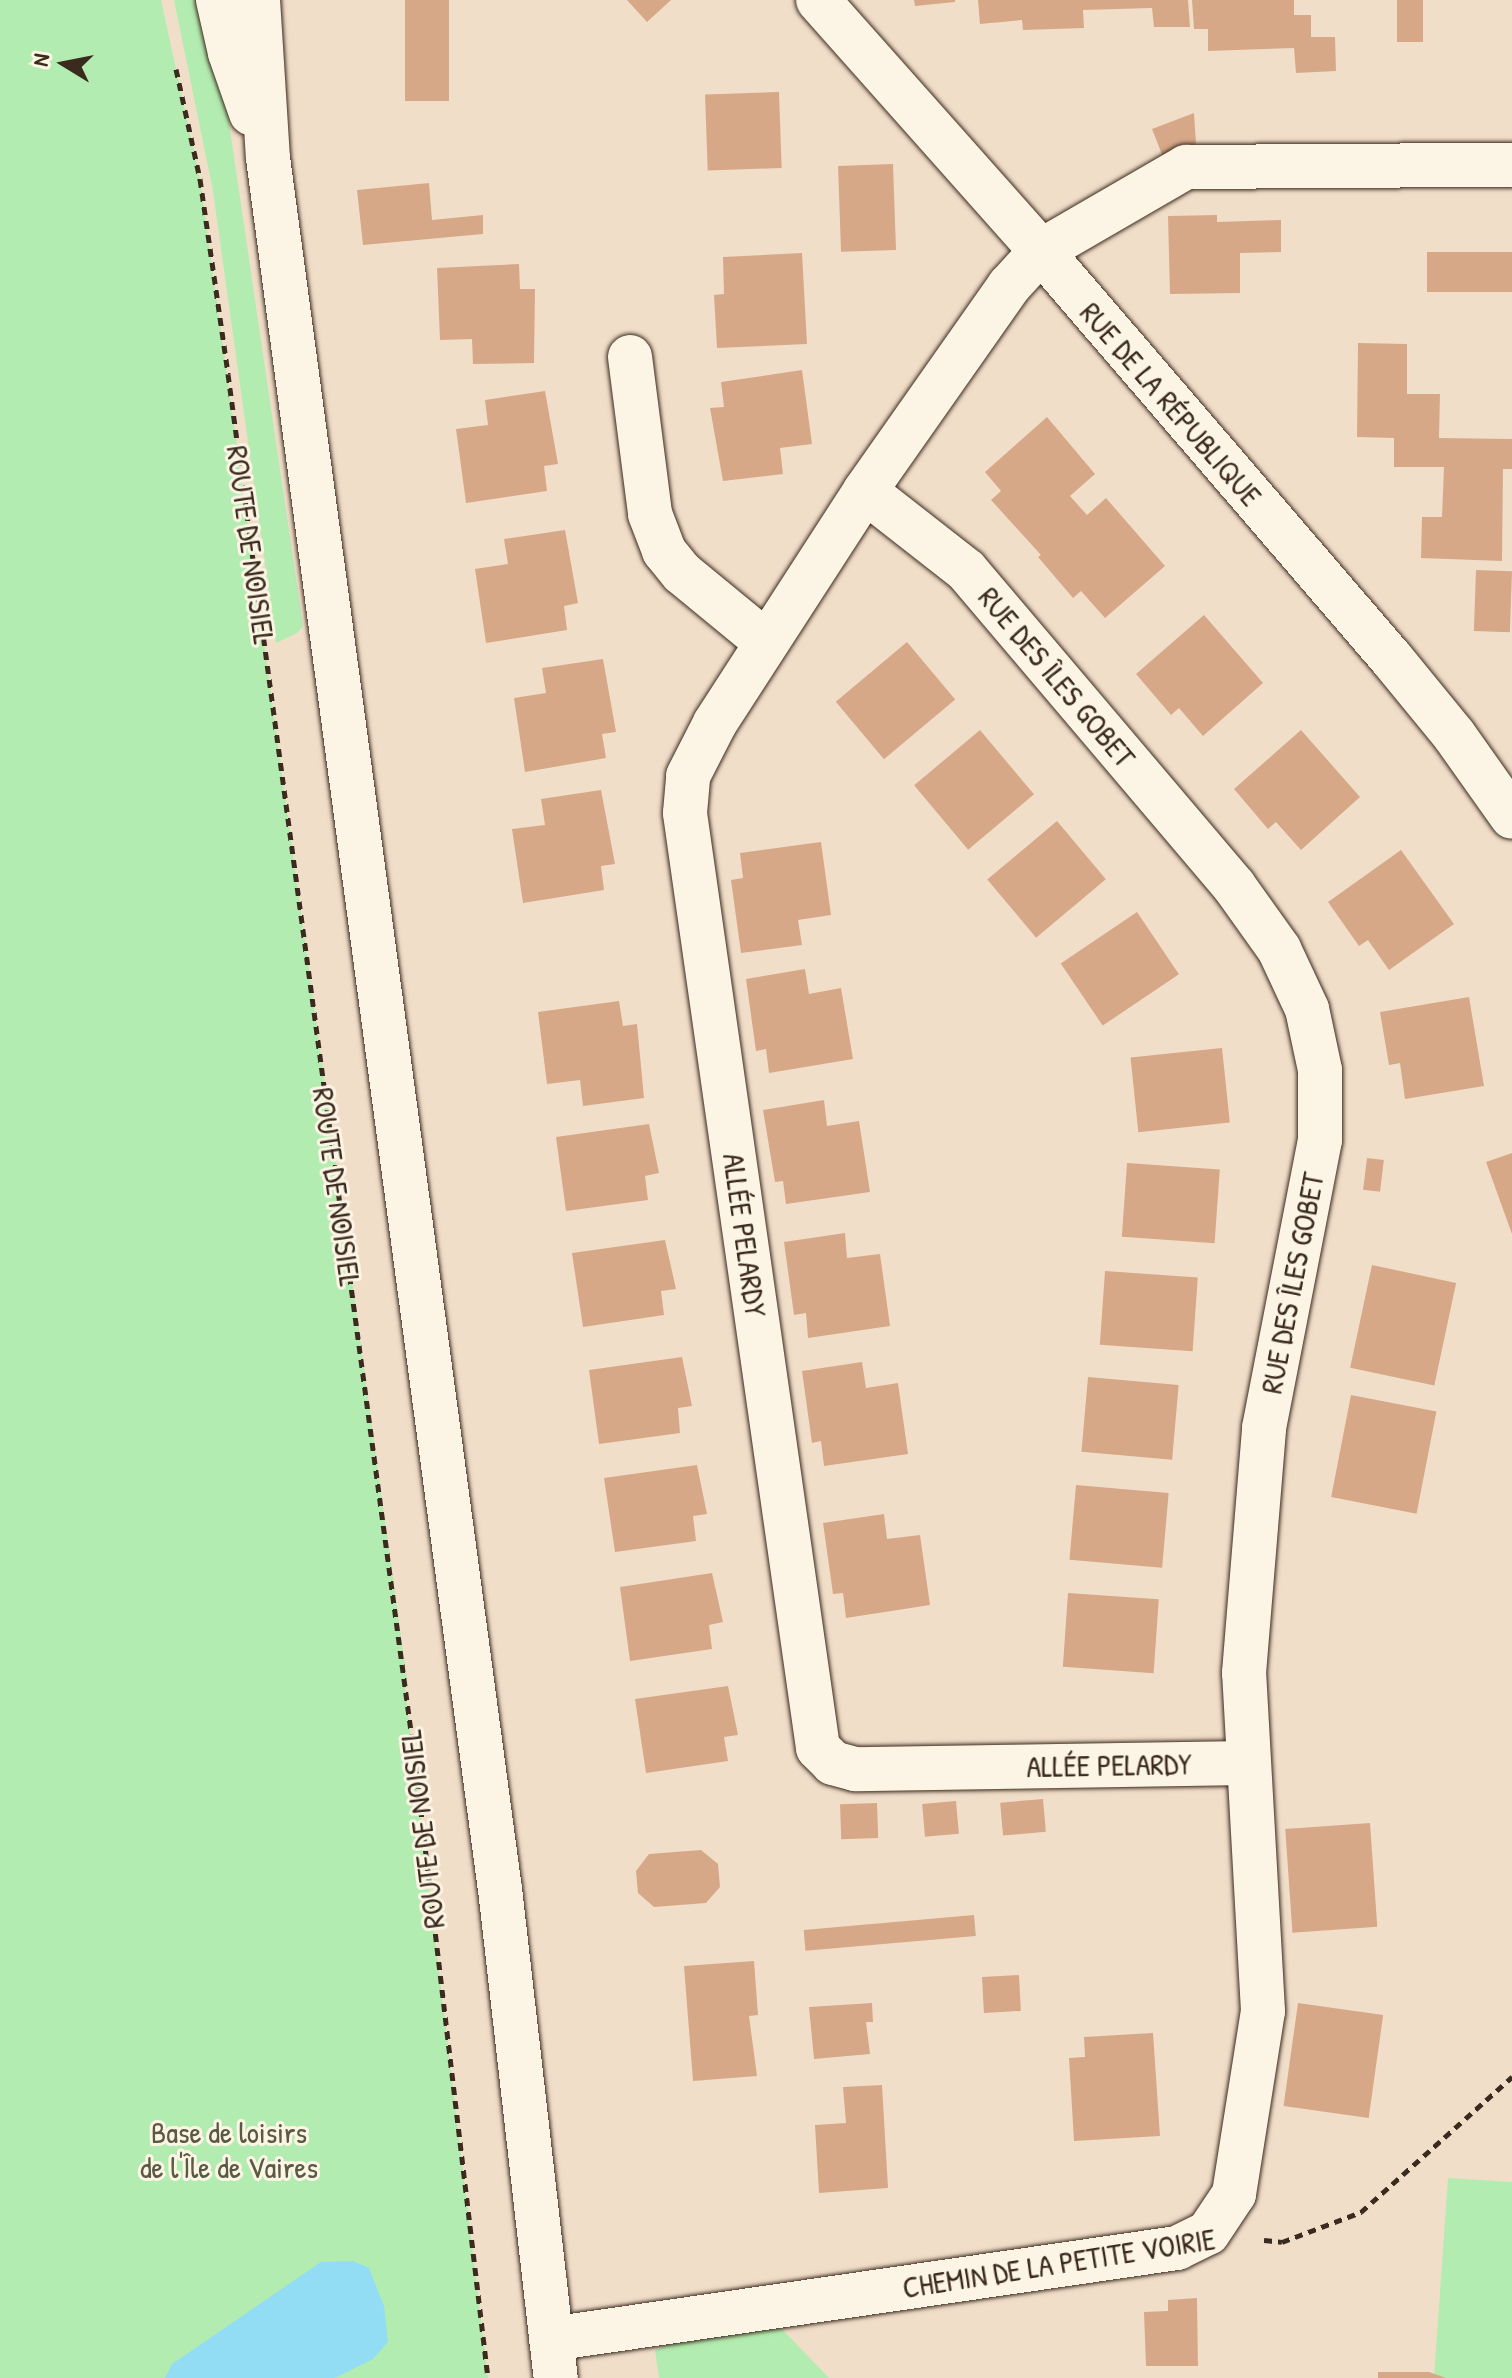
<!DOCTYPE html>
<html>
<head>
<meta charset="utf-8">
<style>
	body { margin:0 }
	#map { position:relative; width:1512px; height:2378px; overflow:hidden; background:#f1dec9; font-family:"Patrick Hand",sans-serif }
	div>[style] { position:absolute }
	.green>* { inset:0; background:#b3ecb0 }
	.water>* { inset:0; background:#93ddf4 }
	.building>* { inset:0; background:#d7a888; transform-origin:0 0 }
	.path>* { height:5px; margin-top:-2.5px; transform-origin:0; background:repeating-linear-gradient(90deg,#3b2a1e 0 8px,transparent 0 14px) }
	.roads { filter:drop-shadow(0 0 2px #3b2a1e) drop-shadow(0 0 2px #3b2a1e) }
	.minor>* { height:44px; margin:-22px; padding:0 22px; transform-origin:22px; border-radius:22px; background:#fcf5e5 }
	.major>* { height:44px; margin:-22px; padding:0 22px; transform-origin:22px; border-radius:22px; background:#fcf5e5 }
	span { translate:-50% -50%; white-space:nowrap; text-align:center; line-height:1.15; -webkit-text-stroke:6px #fcf5e5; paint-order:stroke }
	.street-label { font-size:30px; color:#3b2a1e }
	.park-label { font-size:30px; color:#595a42 }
	.north { position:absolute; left:24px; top:24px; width:80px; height:80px; -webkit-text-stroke:6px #fcf5e5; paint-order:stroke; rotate:280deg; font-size:22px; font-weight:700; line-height:32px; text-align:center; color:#3b2a1e }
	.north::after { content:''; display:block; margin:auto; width:28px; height:36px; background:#3b2a1e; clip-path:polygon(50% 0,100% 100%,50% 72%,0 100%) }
</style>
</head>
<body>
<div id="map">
	<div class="green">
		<div style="clip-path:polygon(0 0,161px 0,200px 179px,408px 1687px,405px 1688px,488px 2378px,0 2378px)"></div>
		<div style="clip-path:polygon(174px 0,203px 0,228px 116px,303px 626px,297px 633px,276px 643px,213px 191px)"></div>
		<div style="clip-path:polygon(1448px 2178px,1512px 2182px,1512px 2378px,1434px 2378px)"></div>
		<div style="clip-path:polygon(781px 2328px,829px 2378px,659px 2378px,655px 2350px,703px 2330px)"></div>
	</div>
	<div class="water">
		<div style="clip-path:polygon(353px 2261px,369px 2268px,384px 2306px,388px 2342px,373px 2359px,335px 2378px,165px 2378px,172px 2364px,321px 2262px)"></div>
	</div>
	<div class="building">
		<div style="left:405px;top:0;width:44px;height:101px"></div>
		<div style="clip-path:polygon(627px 0,671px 0,647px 22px)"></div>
		<div style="clip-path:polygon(914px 0,955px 0,955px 2px,915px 6px)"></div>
		<div style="clip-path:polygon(978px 0,1188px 0,1190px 27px,1154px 27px,1152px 8px,1083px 10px,1084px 28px,1023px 30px,1022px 20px,980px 24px)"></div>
		<div style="clip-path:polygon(1192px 0,1294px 0,1294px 15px,1311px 15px,1311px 37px,1335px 37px,1336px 71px,1296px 73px,1294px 48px,1208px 51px,1208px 29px,1194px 29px)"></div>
		<div style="left:1397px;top:0;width:26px;height:42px"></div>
		<div style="left:779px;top:92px;width:76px;height:74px;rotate:88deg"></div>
		<div style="clip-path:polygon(1194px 113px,1196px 144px,1163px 157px,1152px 129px)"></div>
		<div style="left:893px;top:164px;width:86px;height:55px;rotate:88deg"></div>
		<div style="clip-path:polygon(429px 183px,432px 220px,483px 215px,483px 234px,363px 245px,357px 190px)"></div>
		<div style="clip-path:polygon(1217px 215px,1217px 222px,1281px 220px,1281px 252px,1240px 253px,1240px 293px,1170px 294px,1168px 216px)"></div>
		<div style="left:1512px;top:252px;width:40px;height:85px;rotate:90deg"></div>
		<div style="clip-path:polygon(802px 253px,807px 344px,717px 348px,714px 295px,724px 294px,723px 257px)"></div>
		<div style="clip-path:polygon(519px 264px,520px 289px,535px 289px,534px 363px,473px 364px,472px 339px,440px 340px,437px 268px)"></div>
		<div style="clip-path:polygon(1358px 343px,1407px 344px,1407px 394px,1440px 394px,1439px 438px,1512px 439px,1512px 469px,1503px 469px,1502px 561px,1421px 558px,1422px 517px,1442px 517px,1444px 467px,1394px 467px,1394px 438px,1357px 437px)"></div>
		<div style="clip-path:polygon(802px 370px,812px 444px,780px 448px,783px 474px,723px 481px,710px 408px,724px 407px,721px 382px)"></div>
		<div style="clip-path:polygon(545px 391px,558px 464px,544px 466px,547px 491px,466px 503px,456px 429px,488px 425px,485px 400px)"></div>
		<div style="clip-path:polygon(1047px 417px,1095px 474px,1070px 496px,1087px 515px,1106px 498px,1165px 566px,1105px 618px,1081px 591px,1073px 598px,1038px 557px,1041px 555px,991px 500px,1001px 491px,985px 472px)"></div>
		<div style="clip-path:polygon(565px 530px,578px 603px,564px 606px,567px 630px,486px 643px,475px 569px,508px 564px,504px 539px)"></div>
		<div style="left:1476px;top:570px;width:36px;height:61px;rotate:2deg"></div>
		<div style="clip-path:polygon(1204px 615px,1263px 683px,1203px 736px,1179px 708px,1171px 715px,1136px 674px)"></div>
		<div style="left:907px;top:642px;width:75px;height:93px;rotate:50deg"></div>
		<div style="clip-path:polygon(603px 659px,616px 732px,602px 734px,606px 758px,525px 772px,514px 698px,546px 693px,542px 668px)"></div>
		<div style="left:980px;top:730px;width:84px;height:86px;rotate:50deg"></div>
		<div style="clip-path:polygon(1301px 730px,1360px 797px,1301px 850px,1276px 822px,1268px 829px,1234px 789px)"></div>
		<div style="clip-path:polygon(601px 790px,615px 864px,601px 866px,604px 890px,523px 903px,512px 829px,545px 825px,541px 799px)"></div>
		<div style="left:1057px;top:821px;width:76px;height:91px;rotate:50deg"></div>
		<div style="clip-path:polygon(821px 842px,831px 915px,798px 920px,802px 945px,741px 953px,731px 880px,743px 878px,740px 853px)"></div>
		<div style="clip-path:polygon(1401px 850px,1454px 924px,1389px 970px,1368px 940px,1359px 946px,1328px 902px)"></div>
		<div style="left:1137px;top:912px;width:75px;height:92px;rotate:56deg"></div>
		<div style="clip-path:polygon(805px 969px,809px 994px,841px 988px,853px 1059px,769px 1073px,766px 1049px,756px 1051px,746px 979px)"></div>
		<div style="clip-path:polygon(1469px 997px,1484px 1086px,1405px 1099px,1400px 1063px,1389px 1065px,1380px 1012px)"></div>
		<div style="clip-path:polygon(619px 1001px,623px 1026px,637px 1024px,644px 1098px,583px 1106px,580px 1080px,547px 1084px,538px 1012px)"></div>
		<div style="left:1222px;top:1048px;width:75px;height:92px;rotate:84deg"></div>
		<div style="clip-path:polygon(824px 1100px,827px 1126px,859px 1121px,870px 1192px,786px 1204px,783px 1181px,775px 1182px,763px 1110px)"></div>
		<div style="clip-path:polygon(649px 1124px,659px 1173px,645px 1176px,648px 1200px,566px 1211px,556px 1137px)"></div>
		<div style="clip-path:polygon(1512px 1153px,1512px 1234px,1486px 1162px)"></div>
		<div style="left:1367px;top:1158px;width:17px;height:32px;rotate:7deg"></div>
		<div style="left:1127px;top:1163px;width:93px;height:74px;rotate:4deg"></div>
		<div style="clip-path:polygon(845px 1233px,847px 1258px,880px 1254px,890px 1326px,808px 1338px,806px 1313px,794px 1315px,784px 1242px)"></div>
		<div style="clip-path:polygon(665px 1240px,676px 1289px,661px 1291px,664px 1315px,583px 1327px,572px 1253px)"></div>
		<div style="left:1372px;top:1265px;width:86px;height:105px;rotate:12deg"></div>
		<div style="left:1105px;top:1271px;width:93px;height:74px;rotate:4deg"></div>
		<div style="clip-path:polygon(682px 1357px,692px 1406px,678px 1408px,680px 1433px,599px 1444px,589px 1370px)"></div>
		<div style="clip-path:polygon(862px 1362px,866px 1388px,898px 1383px,908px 1454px,824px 1466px,821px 1441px,812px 1443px,802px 1371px)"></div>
		<div style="left:1088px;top:1377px;width:91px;height:75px;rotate:5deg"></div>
		<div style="left:1351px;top:1395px;width:87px;height:104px;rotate:11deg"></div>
		<div style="clip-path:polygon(697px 1465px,707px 1514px,693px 1516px,696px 1541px,615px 1552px,604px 1478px)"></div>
		<div style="left:1076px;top:1485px;width:93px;height:75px;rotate:5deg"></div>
		<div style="clip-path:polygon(884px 1514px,887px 1539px,920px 1535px,930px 1605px,846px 1618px,843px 1593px,833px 1594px,823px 1523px)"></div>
		<div style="clip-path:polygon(712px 1573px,723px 1622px,709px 1625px,712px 1649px,630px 1661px,620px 1587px)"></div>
		<div style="left:1068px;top:1593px;width:91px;height:74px;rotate:4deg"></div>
		<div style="clip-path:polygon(728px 1686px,738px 1735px,724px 1737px,728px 1761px,646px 1773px,635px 1699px)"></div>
		<div style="left:1043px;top:1799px;width:33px;height:43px;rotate:85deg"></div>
		<div style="left:956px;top:1801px;width:33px;height:34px;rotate:85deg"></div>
		<div style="left:877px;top:1803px;width:35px;height:37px;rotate:88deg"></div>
		<div style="left:1370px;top:1823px;width:104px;height:85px;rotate:86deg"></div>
		<div style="clip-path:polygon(701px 1850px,718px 1864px,720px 1887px,706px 1903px,654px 1907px,638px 1893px,636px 1871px,649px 1854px)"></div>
		<div style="left:974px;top:1915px;width:21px;height:171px;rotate:85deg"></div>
		<div style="clip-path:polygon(754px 1961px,758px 2015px,749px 2016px,757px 2076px,693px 2081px,684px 1966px)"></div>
		<div style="left:1019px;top:1975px;width:36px;height:37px;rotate:87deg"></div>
		<div style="clip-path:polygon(872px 2003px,873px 2022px,866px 2022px,870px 2054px,814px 2059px,809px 2007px)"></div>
		<div style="left:1298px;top:2003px;width:86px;height:104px;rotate:8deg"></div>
		<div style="clip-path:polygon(1153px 2033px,1160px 2136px,1074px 2141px,1069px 2058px,1085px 2057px,1084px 2037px)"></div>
		<div style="clip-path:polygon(882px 2085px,888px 2188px,819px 2193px,815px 2125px,846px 2123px,843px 2087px)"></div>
		<div style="clip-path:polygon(1197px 2298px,1198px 2366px,1146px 2366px,1144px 2312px,1168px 2311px,1168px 2300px)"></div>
		<div style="clip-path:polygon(1378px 2372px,1429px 2372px,1446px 2378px,1378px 2378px)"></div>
	</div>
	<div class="path">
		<div style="left:176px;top:69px;width:113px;rotate:77.7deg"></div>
		<div style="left:200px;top:179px;width:197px;rotate:81.8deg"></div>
		<div style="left:228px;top:374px;width:1391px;rotate:82.32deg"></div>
		<div style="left:414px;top:1753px;width:629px;rotate:83.25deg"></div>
		<div style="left:1264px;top:2240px;width:18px;rotate:6deg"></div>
		<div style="left:1282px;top:2242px;width:85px;rotate:-20.8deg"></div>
		<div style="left:1361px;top:2212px;width:203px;rotate:-41.8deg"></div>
	</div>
	<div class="roads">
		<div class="minor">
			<div style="left:818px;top:0;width:336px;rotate:48.4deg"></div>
			<div style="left:1041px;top:251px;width:537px;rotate:49.31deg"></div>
			<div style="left:1391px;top:658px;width:99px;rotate:50.7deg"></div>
			<div style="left:1454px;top:735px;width:100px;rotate:54.7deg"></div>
			<div style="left:630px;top:357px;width:158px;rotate:82.7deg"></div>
			<div style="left:650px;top:514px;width:40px;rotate:69deg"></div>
			<div style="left:664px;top:551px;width:28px;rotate:51deg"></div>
			<div style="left:682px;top:573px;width:109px;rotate:39.4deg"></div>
			<div style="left:1247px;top:1763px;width:392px;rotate:179.1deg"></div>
			<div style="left:855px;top:1769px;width:23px;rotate:-165deg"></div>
			<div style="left:833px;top:1763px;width:21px;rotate:-135deg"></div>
			<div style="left:818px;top:1748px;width:944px;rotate:-98.1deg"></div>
			<div style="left:685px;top:813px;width:37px;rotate:-85deg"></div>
			<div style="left:688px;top:776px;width:59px;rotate:-63deg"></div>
			<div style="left:715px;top:723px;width:276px;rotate:-57.1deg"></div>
			<div style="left:865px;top:491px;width:251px;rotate:-54.9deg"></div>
			<div style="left:1009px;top:286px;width:47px;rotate:-47.6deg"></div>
			<div style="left:1041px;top:251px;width:168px;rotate:-30.1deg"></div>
			<div style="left:1186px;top:167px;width:326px;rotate:-0.4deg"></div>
			<div style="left:551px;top:2339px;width:633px;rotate:-8.27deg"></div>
			<div style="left:1177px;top:2248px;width:34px;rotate:-26deg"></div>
			<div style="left:1208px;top:2233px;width:47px;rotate:-56.3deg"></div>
			<div style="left:1234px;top:2194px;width:185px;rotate:-81deg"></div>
			<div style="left:1263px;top:2011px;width:339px;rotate:-93.2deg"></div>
			<div style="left:1244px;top:1673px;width:246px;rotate:-85.3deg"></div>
			<div style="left:1264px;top:1428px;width:293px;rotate:-79deg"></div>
			<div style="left:1320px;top:1140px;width:70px;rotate:-90deg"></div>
			<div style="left:1320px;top:1070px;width:62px;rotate:-102deg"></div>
			<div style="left:1307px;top:1009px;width:66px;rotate:-115deg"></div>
			<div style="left:1279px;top:949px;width:77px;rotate:-125.5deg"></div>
			<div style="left:1234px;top:886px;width:414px;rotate:-130.3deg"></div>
			<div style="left:966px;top:570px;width:128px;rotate:-142deg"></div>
		</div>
		<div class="major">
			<div style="left:218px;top:0;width:54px;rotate:77.2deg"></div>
			<div style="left:230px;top:53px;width:64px;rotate:70.7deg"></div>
			<div style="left:258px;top:0;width:158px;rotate:86.4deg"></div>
			<div style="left:268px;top:158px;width:1746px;rotate:82.37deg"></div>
			<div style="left:500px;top:1889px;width:492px;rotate:83.5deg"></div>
		</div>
	</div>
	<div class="street-label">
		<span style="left:1171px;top:404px;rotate:49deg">RUE DE LA RÉPUBLIQUE</span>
		<span style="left:251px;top:545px;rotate:82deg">ROUTE DE NOISIEL</span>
		<span style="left:1057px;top:677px;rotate:50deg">RUE DES ÎLES GOBET</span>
		<span style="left:337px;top:1187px;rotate:82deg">ROUTE DE NOISIEL</span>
		<span style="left:745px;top:1235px;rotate:82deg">ALLÉE PELARDY</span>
		<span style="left:1292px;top:1283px;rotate:-79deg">RUE DES ÎLES GOBET</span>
		<span style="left:1109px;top:1765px;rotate:-1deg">ALLÉE PELARDY</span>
		<span style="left:422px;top:1829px;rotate:-97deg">ROUTE DE NOISIEL</span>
		<span style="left:1059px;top:2263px;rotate:-9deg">CHEMIN DE LA PETITE VOIRIE</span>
	</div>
	<div class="park-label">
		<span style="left:229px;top:2149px">Base de loisirs<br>de l'Île de Vaires</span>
	</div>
	<div class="north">N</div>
</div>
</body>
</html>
